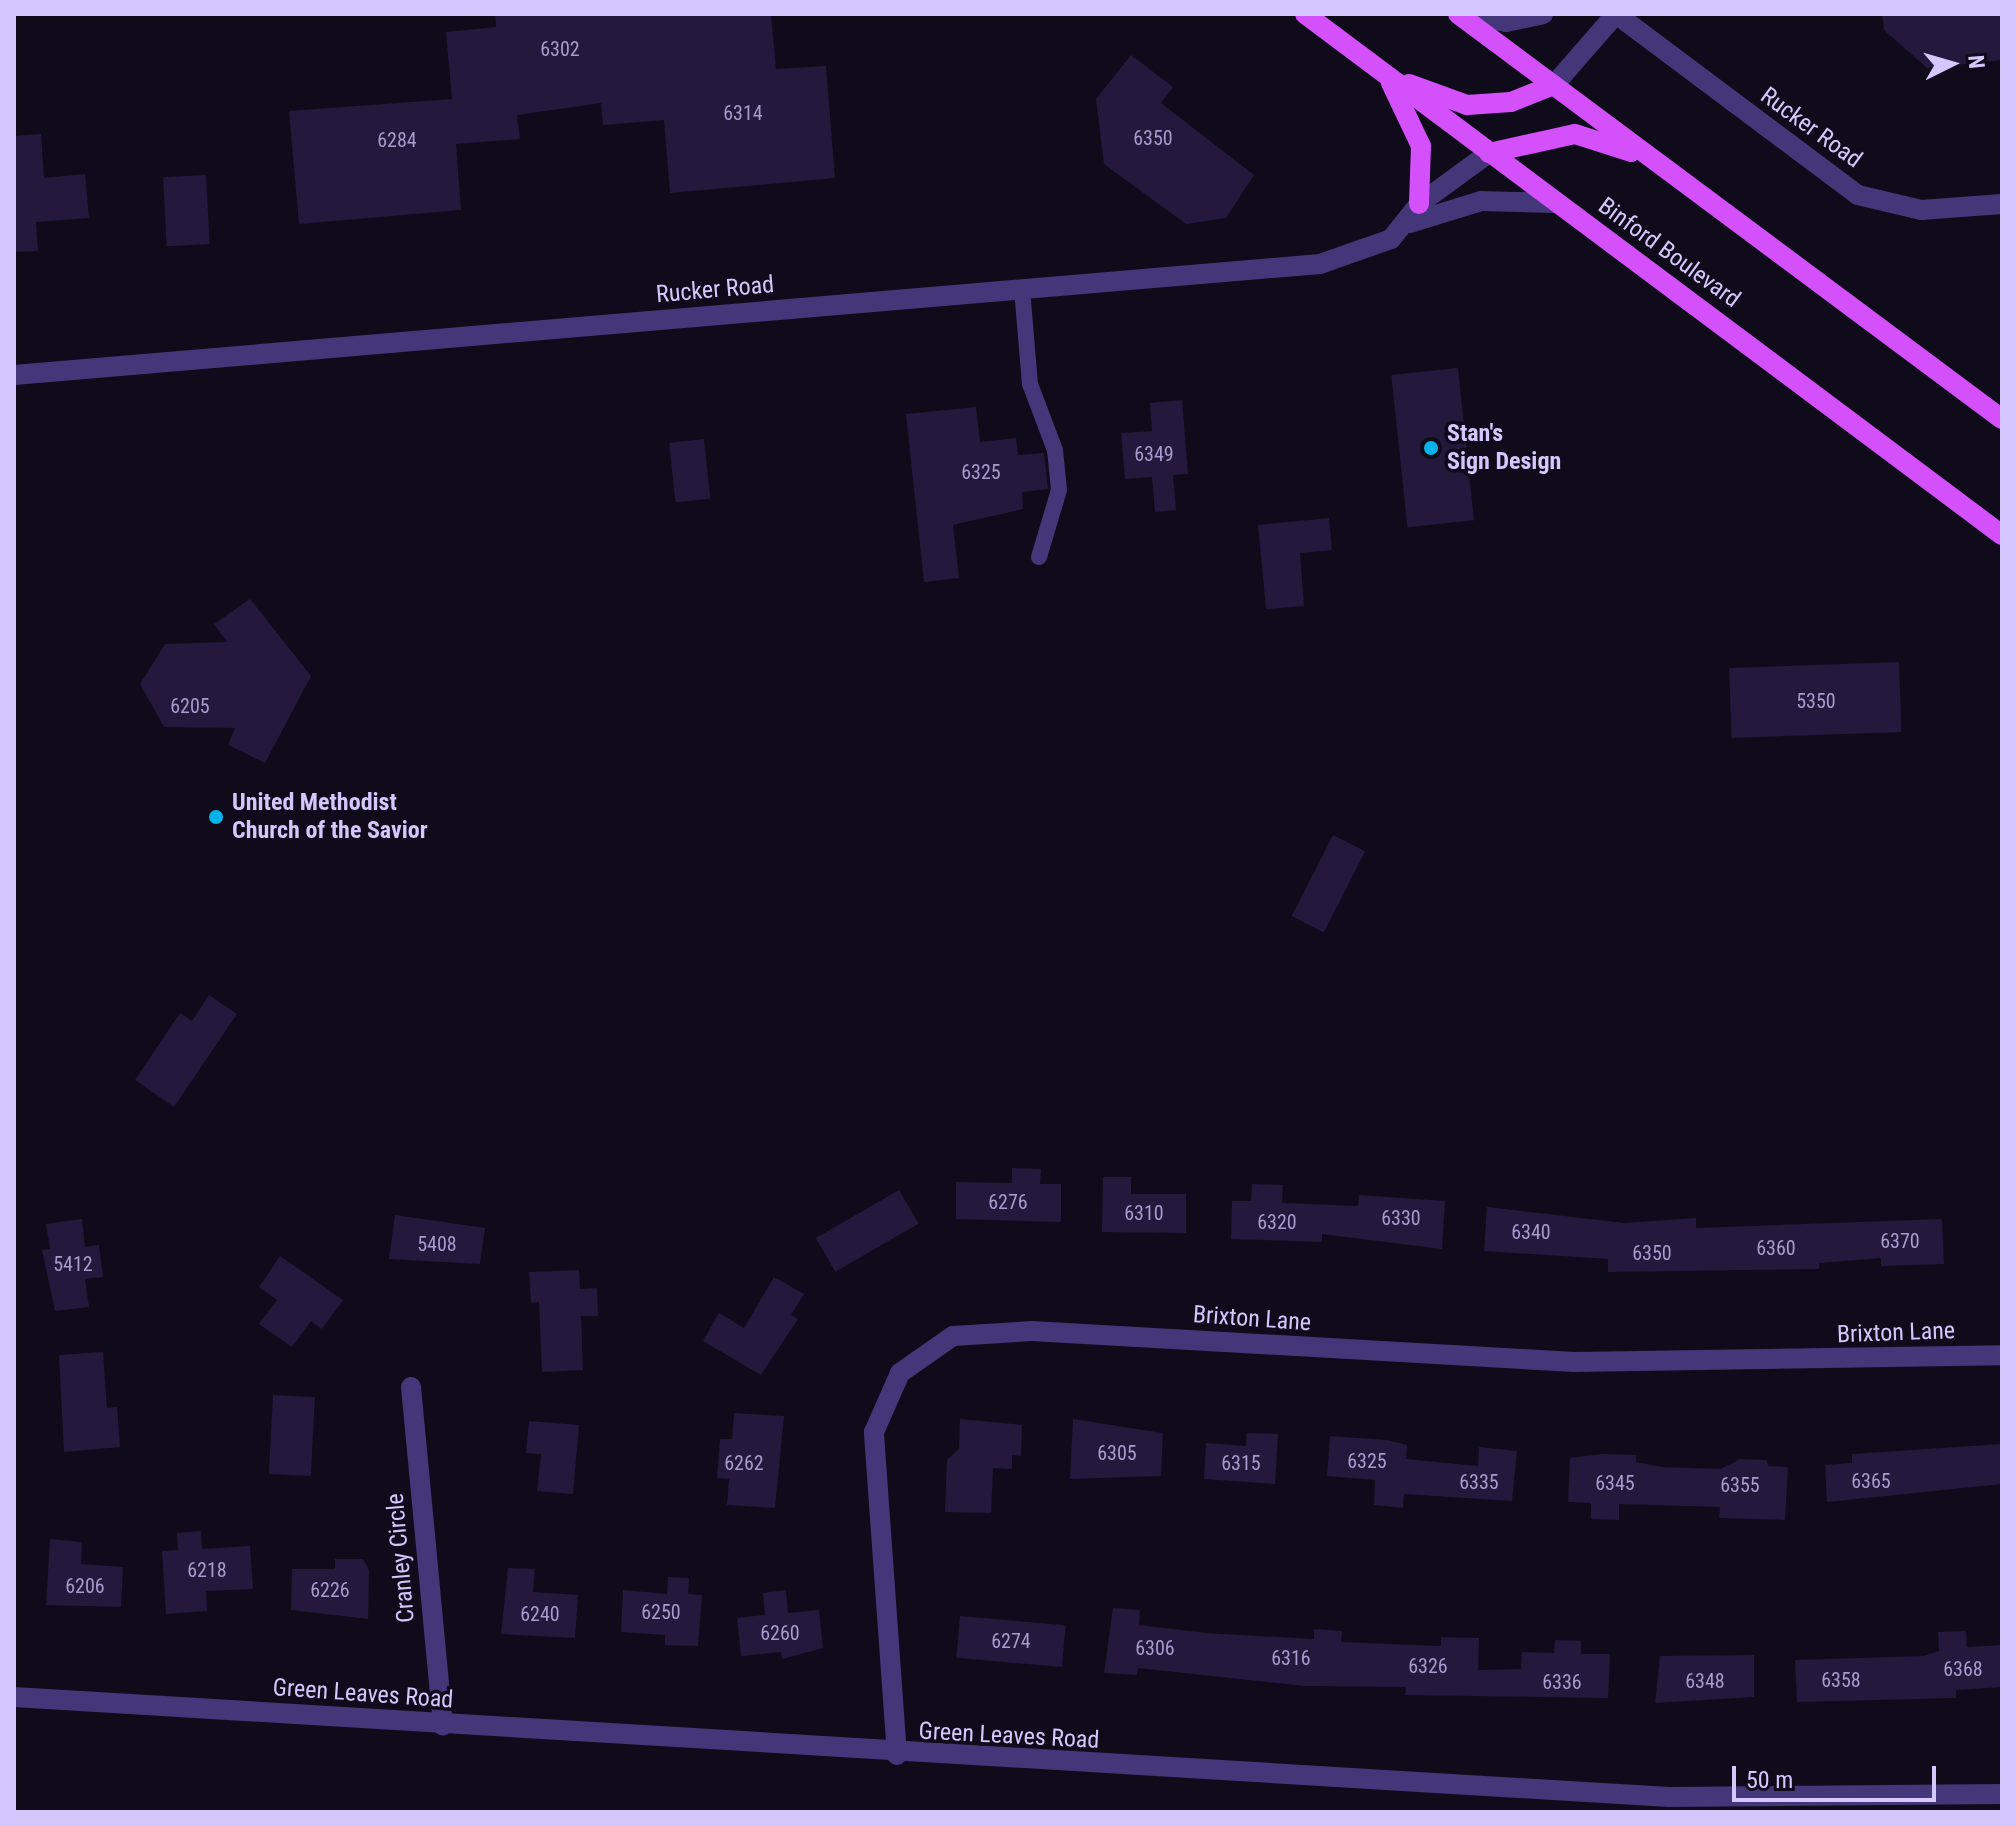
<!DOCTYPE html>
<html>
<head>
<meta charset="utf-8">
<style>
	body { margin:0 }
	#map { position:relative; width:2016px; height:1826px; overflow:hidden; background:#100b1b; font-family:"Roboto Condensed",sans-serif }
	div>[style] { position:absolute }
	.building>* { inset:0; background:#24183c; transform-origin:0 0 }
	.service>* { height:16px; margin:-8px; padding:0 8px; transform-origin:8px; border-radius:8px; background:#433779 }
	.minor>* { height:20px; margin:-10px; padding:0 10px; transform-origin:10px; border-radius:10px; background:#433779 }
	.tertiary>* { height:20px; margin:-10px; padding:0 10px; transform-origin:10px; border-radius:10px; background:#433779 }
	.primary>* { height:20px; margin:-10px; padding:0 10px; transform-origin:10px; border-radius:10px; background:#d450fb }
	.dots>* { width:22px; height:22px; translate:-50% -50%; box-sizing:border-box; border:4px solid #100b1b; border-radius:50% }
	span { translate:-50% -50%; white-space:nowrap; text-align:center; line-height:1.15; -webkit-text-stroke:7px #100b1b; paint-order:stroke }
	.number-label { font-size:20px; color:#a99bce }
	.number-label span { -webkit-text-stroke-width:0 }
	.street-label { font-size:24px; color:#d5c7fe }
	.poi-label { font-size:24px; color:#d5c7fe; font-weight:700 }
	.left { translate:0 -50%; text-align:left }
	.frame { position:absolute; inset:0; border:16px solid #d5c7fe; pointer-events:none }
	.north { position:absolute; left:1912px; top:24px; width:80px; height:80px; -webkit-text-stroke:6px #100b1b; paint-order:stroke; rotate:85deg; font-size:22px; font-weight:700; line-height:32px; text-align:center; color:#d5c7fe }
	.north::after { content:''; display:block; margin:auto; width:28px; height:36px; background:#d5c7fe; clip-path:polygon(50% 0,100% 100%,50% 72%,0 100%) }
	.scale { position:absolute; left:1732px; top:1766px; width:204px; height:36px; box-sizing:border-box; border:4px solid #d5c7fe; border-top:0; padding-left:10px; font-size:24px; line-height:28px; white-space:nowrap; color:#d5c7fe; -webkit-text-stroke:6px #100b1b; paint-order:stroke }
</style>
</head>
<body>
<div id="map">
	<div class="building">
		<div style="clip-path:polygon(495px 14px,771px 14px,776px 69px,826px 66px,835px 178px,670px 193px,664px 120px,603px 125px,601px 103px,517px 115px,520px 139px,456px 144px,461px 210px,299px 224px,289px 111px,452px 99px,446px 32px,496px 27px)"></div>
		<div style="clip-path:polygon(1882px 14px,2002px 14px,2002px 60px,1927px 68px,1884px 30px)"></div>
		<div style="clip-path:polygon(1131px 55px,1173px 87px,1161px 103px,1254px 175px,1226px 218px,1186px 224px,1104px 164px,1096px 99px)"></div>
		<div style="clip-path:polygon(41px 134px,44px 178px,85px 174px,89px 218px,36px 222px,38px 251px,14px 252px,14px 136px)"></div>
		<div style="left:206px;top:175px;width:69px;height:43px;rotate:87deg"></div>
		<div style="left:1458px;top:368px;width:153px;height:67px;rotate:84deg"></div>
		<div style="clip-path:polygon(1182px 400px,1188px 474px,1173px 475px,1176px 510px,1155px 512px,1152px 477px,1125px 479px,1121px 433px,1152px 431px,1150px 403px)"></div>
		<div style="clip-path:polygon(976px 407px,980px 442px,1016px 438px,1018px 455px,1044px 453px,1048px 489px,1022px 492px,1023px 509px,953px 525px,959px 578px,924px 582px,906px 414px)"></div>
		<div style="left:704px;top:439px;width:60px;height:35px;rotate:84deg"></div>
		<div style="clip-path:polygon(1329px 518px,1332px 550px,1300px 553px,1304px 606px,1266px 609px,1258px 525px)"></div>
		<div style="clip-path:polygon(250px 599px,311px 676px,265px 763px,228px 745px,235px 728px,164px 727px,140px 684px,165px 644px,227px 642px,214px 624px)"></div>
		<div style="left:1899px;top:662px;width:70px;height:170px;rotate:88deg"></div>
		<div style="left:1333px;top:835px;width:36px;height:91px;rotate:27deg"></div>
		<div style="clip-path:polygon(209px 995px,237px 1014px,174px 1107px,135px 1080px,180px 1013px,192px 1021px)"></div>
		<div style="clip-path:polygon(1012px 1168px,1041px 1169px,1040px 1184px,1061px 1184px,1061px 1222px,956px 1219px,956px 1182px,1012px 1183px)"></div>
		<div style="clip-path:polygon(1103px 1177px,1131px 1177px,1131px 1194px,1186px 1194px,1186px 1233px,1102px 1232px)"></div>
		<div style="clip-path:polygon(1252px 1184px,1283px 1185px,1282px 1203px,1358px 1206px,1359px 1195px,1445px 1201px,1442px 1249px,1322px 1234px,1322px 1242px,1231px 1239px,1232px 1201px,1251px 1201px)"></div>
		<div style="left:899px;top:1190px;width:39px;height:96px;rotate:60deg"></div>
		<div style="clip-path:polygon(1487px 1207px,1624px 1223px,1696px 1218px,1696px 1228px,1942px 1219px,1944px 1264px,1881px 1266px,1881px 1258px,1819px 1263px,1819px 1269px,1608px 1272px,1608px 1259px,1484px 1251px)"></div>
		<div style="clip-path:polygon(395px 1215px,485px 1228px,480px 1264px,389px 1259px)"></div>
		<div style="clip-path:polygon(82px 1219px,85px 1247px,99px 1245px,103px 1277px,85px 1279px,89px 1307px,55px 1311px,42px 1250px,50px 1249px,46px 1224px)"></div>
		<div style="clip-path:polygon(280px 1256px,343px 1300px,322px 1329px,311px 1321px,292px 1347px,259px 1324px,277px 1300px,259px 1287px)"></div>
		<div style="clip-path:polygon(579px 1270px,580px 1289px,597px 1288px,598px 1316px,581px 1316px,583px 1370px,542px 1372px,539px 1302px,531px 1303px,529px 1272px)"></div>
		<div style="clip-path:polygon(774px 1277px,804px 1294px,791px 1315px,798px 1319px,761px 1375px,703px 1341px,719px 1313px,744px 1328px)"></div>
		<div style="clip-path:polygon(103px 1352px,107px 1408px,117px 1407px,120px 1447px,64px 1452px,59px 1355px)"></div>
		<div style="left:273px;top:1395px;width:42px;height:79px;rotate:3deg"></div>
		<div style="clip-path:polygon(734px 1413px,784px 1416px,775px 1508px,727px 1505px,729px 1479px,717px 1478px,720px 1439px,732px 1439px)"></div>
		<div style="clip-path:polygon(960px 1419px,1022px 1425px,1021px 1456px,1012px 1455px,1012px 1469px,993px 1468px,991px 1513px,945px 1512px,947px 1460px,959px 1449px)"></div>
		<div style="clip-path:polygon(1073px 1419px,1163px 1433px,1161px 1476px,1070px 1479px)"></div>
		<div style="clip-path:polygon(529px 1421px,579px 1425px,573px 1494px,537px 1491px,541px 1454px,526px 1453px)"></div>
		<div style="clip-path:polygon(1247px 1433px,1278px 1434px,1275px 1484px,1204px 1479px,1206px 1443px,1246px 1446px)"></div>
		<div style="clip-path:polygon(1330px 1436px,1387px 1440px,1407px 1445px,1406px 1459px,1478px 1466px,1479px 1447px,1517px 1451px,1512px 1501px,1404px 1494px,1403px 1508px,1374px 1505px,1375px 1480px,1327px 1476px)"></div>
		<div style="clip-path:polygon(2002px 1444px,2002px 1484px,1827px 1502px,1825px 1465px,1852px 1463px,1852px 1454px)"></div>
		<div style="clip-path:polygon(1603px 1454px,1636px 1455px,1636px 1462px,1661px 1467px,1720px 1469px,1741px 1459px,1767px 1460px,1768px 1466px,1788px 1467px,1785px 1520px,1719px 1518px,1720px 1507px,1619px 1504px,1619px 1520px,1591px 1519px,1591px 1503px,1568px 1502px,1570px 1458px)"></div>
		<div style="clip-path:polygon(201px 1531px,202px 1549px,250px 1546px,253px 1589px,206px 1591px,207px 1611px,166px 1614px,162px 1551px,178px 1550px,177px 1533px)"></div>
		<div style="clip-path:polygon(50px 1539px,82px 1542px,81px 1564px,123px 1567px,121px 1607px,46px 1605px)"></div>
		<div style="clip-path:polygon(335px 1559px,363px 1559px,369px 1570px,368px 1619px,291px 1610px,292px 1569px,335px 1569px)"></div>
		<div style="clip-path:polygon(508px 1568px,535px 1569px,533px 1592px,578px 1595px,575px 1638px,501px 1634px)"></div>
		<div style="clip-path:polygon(668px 1577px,689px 1578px,688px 1594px,702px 1595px,698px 1646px,665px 1645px,665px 1635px,621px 1632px,623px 1590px,667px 1594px)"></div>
		<div style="clip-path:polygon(786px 1590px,788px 1613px,819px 1610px,823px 1648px,782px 1659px,781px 1652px,741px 1656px,737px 1618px,765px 1615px,763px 1593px)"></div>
		<div style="clip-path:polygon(1113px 1608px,1140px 1610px,1139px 1625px,1206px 1633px,1314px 1639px,1314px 1629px,1342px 1631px,1341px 1642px,1441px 1646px,1441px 1637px,1479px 1638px,1478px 1670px,1521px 1669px,1522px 1652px,1554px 1653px,1555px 1640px,1581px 1641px,1581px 1654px,1610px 1654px,1608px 1698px,1405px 1695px,1406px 1687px,1305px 1686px,1138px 1668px,1137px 1675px,1104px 1673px)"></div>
		<div style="left:960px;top:1616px;width:106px;height:42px;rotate:5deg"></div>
		<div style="clip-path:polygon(1966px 1631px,1967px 1647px,2002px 1645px,2002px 1687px,1956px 1690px,1956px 1698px,1797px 1702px,1795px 1660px,1923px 1656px,1939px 1651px,1938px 1632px)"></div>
		<div style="clip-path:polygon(1754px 1655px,1754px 1697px,1655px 1703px,1660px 1656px)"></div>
	</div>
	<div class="service">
		<div style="left:1022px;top:289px;width:95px;rotate:85.2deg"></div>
		<div style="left:1030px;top:384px;width:71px;rotate:69.3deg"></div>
		<div style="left:1055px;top:450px;width:40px;rotate:84.3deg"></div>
		<div style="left:1059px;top:490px;width:70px;rotate:106.6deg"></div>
	</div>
	<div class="minor">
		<div style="left:411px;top:1387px;width:340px;rotate:84.6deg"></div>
		<div style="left:14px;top:1697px;width:1658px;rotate:3.46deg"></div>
		<div style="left:1669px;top:1797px;width:333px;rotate:-0.5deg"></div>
		<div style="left:897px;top:1755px;width:324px;rotate:-94.1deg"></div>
		<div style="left:874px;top:1432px;width:64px;rotate:-66.2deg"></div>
		<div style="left:900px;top:1373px;width:65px;rotate:-34.9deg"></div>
		<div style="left:953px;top:1336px;width:79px;rotate:-3.6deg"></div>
		<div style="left:1032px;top:1331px;width:543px;rotate:3.27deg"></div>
		<div style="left:1574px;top:1362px;width:428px;rotate:-0.9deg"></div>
	</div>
	<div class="tertiary">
		<div style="left:1466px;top:14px;width:41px;rotate:11.3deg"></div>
		<div style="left:1506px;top:22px;width:38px;rotate:-12deg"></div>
		<div style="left:1554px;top:85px;width:94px;rotate:-48.9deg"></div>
		<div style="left:1616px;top:14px;width:302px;rotate:36.8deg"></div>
		<div style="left:1858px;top:195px;width:65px;rotate:13.4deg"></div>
		<div style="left:1921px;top:210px;width:81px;rotate:-4.2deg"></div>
		<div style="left:1410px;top:223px;width:74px;rotate:-17.2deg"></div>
		<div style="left:1481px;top:201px;width:74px;rotate:1.5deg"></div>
		<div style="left:14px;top:375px;width:1311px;rotate:-4.86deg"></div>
		<div style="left:1320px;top:264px;width:75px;rotate:-19.4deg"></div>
		<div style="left:1391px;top:239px;width:45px;rotate:-51.3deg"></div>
		<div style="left:1419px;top:204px;width:87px;rotate:-36.1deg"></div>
	</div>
	<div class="primary">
		<div style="left:1305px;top:14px;width:870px;rotate:36.78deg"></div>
		<div style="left:1458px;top:14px;width:678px;rotate:36.67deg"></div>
		<div style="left:1391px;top:83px;width:70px;rotate:64.5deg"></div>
		<div style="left:1421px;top:146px;width:58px;rotate:92deg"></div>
		<div style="left:1409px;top:84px;width:62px;rotate:19.9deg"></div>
		<div style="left:1467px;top:105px;width:44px;rotate:-3.9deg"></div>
		<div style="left:1511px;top:102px;width:46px;rotate:-21.6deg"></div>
		<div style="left:1489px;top:153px;width:88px;rotate:-12.5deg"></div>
		<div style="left:1575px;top:134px;width:59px;rotate:17.8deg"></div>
	</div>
	<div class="dots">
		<div style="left:1431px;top:448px;background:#05b3eb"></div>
		<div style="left:216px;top:817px;background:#05b3eb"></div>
	</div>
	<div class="number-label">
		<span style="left:560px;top:49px">6302</span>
		<span style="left:743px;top:113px">6314</span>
		<span style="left:1153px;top:138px">6350</span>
		<span style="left:397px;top:140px">6284</span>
		<span style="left:1154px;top:454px">6349</span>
		<span style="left:981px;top:472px">6325</span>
		<span style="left:1816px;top:701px">5350</span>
		<span style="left:190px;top:706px">6205</span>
		<span style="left:1008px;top:1202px">6276</span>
		<span style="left:1144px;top:1213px">6310</span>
		<span style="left:1401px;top:1218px">6330</span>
		<span style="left:1277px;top:1222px">6320</span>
		<span style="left:1531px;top:1232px">6340</span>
		<span style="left:1900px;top:1241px">6370</span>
		<span style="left:437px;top:1244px">5408</span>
		<span style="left:1776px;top:1248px">6360</span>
		<span style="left:1652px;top:1253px">6350</span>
		<span style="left:73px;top:1264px">5412</span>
		<span style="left:1117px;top:1453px">6305</span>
		<span style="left:1367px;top:1461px">6325</span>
		<span style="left:744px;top:1463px">6262</span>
		<span style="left:1241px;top:1463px">6315</span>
		<span style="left:1871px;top:1481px">6365</span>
		<span style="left:1479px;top:1482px">6335</span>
		<span style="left:1615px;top:1483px">6345</span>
		<span style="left:1740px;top:1485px">6355</span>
		<span style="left:207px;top:1570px">6218</span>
		<span style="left:85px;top:1586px">6206</span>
		<span style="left:330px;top:1590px">6226</span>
		<span style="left:661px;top:1612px">6250</span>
		<span style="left:540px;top:1614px">6240</span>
		<span style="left:780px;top:1633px">6260</span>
		<span style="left:1011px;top:1641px">6274</span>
		<span style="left:1155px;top:1648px">6306</span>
		<span style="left:1291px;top:1658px">6316</span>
		<span style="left:1428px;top:1666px">6326</span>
		<span style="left:1963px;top:1669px">6368</span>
		<span style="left:1841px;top:1680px">6358</span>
		<span style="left:1705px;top:1681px">6348</span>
		<span style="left:1562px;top:1682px">6336</span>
	</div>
	<div class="street-label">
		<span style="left:1811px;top:128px;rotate:36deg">Rucker Road</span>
		<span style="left:1669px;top:253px;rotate:36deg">Binford Boulevard</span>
		<span style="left:715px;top:290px;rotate:-5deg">Rucker Road</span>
		<span style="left:1252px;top:1319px;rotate:4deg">Brixton Lane</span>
		<span style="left:1896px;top:1333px;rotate:-2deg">Brixton Lane</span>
		<span style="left:401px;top:1558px;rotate:-95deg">Cranley Circle</span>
		<span style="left:363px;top:1694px;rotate:4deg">Green Leaves Road</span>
		<span style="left:1009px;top:1736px;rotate:3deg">Green Leaves Road</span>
	</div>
	<div class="poi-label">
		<span class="left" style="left:1447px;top:448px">Stan's<br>Sign Design</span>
		<span class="left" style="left:232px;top:817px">United Methodist<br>Church of the Savior</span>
	</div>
	<div class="frame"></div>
	<div class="north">N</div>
	<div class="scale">50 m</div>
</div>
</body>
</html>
